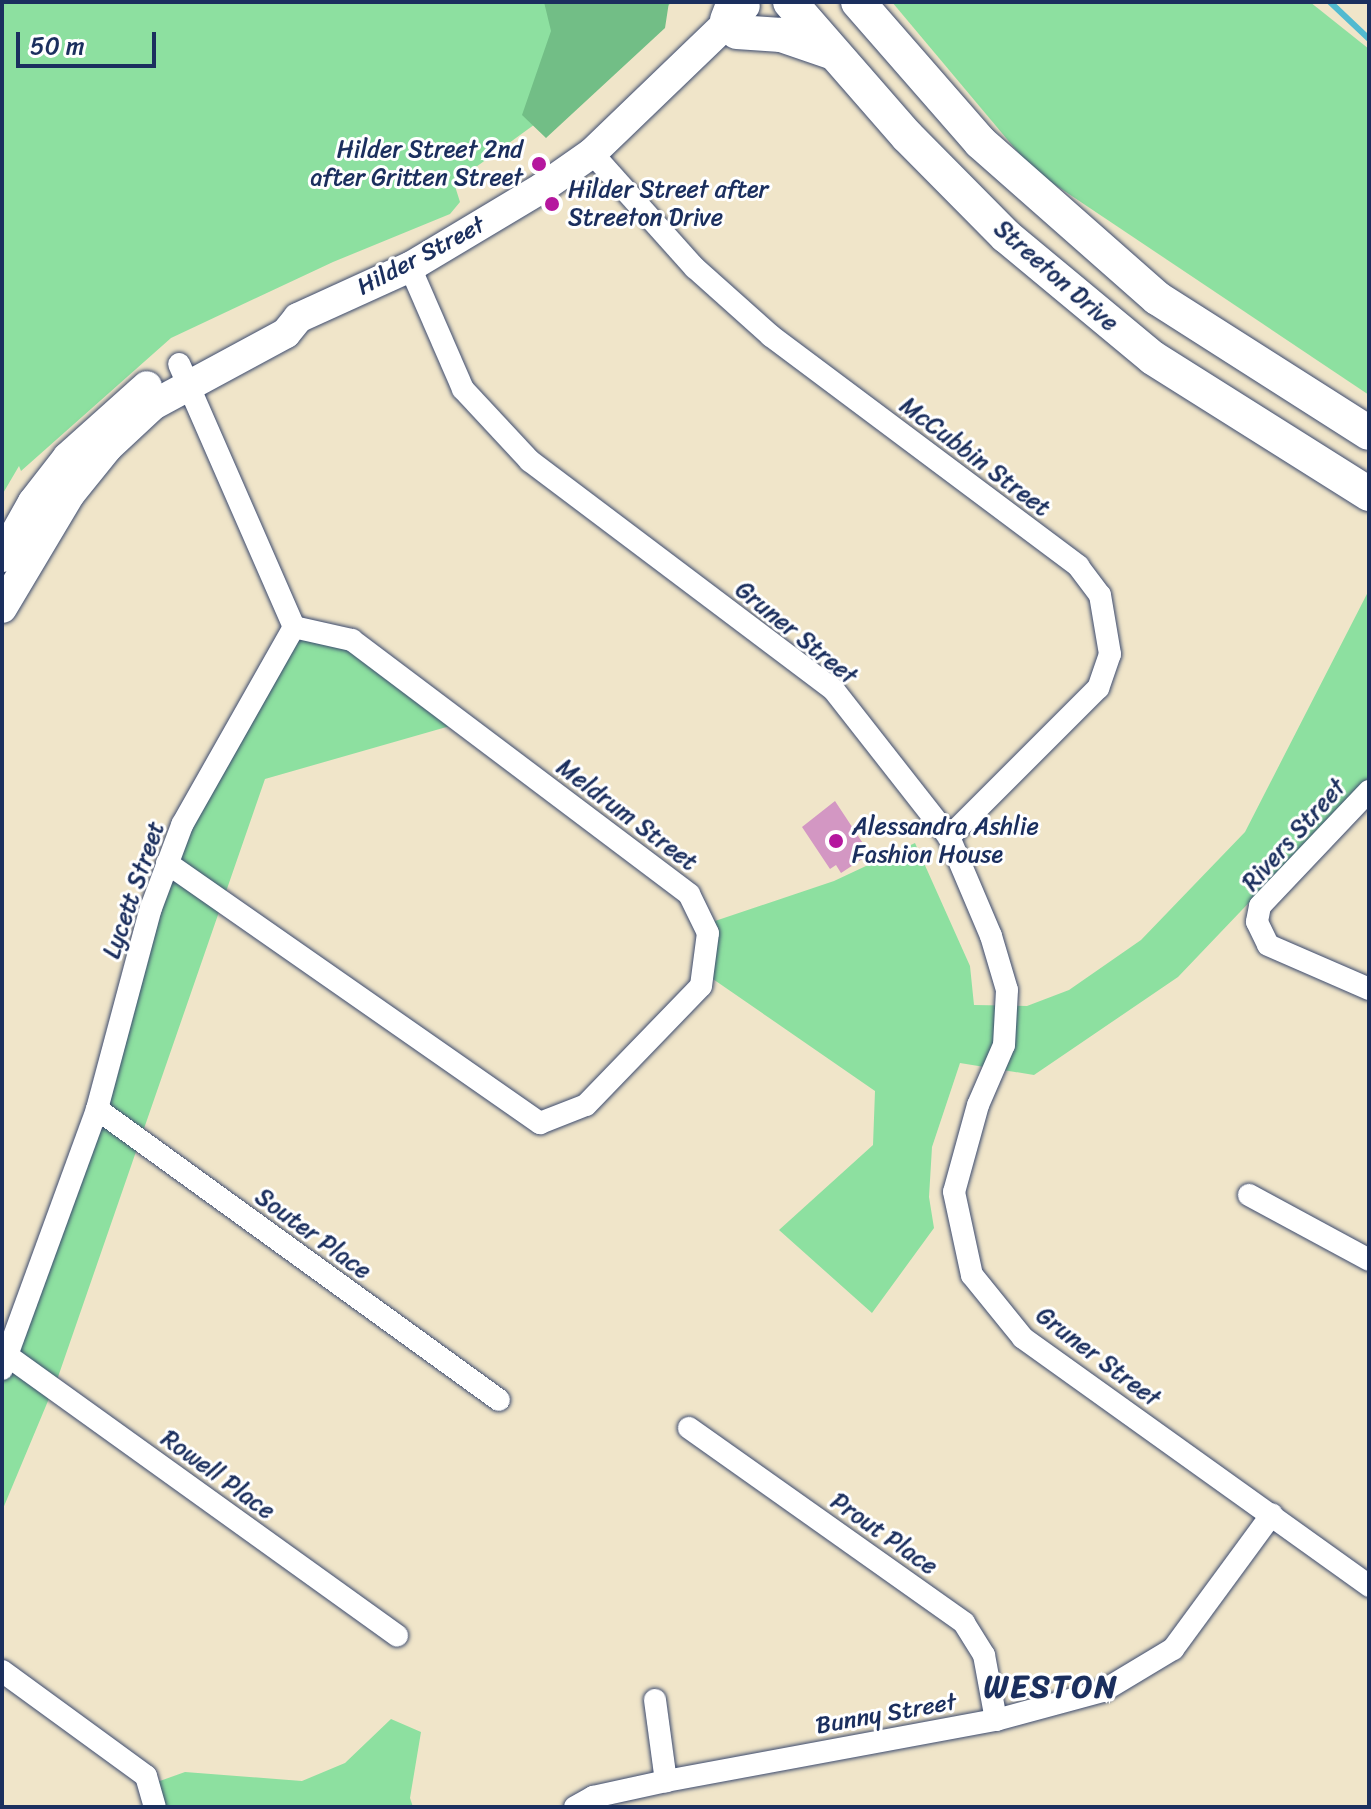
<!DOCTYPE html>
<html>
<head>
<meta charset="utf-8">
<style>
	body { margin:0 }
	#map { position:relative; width:1371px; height:1809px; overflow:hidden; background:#f0e5c9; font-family:Sriracha,sans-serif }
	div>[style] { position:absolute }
	.green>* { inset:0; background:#8de0a0 }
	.forest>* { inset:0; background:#72be86 }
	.stream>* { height:6px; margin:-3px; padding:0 3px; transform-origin:3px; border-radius:3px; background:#52bad0 }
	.building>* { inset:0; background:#d397c3 }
	.roads { filter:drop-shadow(0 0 2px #3b4a6e) drop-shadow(0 0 2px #3b4a6e) }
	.street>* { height:22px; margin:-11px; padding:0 11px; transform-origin:11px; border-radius:11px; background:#fff }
	.secondary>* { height:30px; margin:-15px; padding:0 15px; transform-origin:15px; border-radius:15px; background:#fff }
	.primary>* { height:34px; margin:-17px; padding:0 17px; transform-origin:17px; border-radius:17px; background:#fff }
	.dots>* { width:22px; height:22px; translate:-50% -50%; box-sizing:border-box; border:4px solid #fff; border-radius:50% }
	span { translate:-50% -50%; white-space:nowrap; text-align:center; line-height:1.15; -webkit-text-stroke:6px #fff; paint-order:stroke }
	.poi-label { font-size:24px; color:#1b2f5e }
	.right { translate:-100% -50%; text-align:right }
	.left { translate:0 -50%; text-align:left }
	.street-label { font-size:24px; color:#1b2f5e }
	.district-label { font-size:32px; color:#1b2f5e; font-weight:700; letter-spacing:2px }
	.frame { position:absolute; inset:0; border:4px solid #1b2f5e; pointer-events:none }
	.scale { position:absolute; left:16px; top:32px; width:140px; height:36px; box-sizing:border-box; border:4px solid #1b2f5e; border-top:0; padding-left:10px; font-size:24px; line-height:28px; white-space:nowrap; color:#1b2f5e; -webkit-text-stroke:6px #fff; paint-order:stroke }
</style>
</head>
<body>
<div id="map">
	<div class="green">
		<div style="clip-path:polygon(2px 2px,672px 2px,571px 98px,454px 183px,460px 202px,450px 214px,333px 262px,171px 338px,21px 471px,19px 466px,2px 495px)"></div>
		<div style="clip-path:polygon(892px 2px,1310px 2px,1369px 49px,1369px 395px,1033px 170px)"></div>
		<div style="clip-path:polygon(1369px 590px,1369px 777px,1178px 977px,1034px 1075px,960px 1063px,932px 1147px,929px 1197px,934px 1228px,872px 1313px,779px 1230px,873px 1145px,875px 1091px,710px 977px,712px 922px,834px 881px,915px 843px,970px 966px,974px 1005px,1027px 1006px,1069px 990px,1141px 940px,1245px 832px)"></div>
		<div style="clip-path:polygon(298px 632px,350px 651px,450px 726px,265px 779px,58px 1377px,2px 1511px,2px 1382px,186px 839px)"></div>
		<div style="clip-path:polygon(391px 1719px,421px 1732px,410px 1798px,413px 1807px,163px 1807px,157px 1782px,185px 1772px,302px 1781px,345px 1763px)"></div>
	</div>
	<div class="forest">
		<div style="clip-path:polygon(544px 2px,669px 2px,665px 28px,546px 138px,522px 115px,551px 31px)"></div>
	</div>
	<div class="stream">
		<div style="left:1330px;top:2px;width:54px;rotate:43.5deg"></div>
	</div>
	<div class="building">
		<div style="clip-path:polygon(835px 801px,870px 854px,841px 873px,836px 865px,830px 869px,802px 827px)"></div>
	</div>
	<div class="roads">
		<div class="street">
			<div style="left:592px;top:153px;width:154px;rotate:48.2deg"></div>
			<div style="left:695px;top:268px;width:102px;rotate:41.8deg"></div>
			<div style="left:771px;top:336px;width:384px;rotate:36.8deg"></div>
			<div style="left:1078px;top:566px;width:36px;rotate:53deg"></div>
			<div style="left:1100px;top:595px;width:60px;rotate:80.4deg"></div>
			<div style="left:1110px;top:654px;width:36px;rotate:109deg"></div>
			<div style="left:1098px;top:688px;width:211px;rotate:135deg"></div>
			<div style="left:410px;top:267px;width:133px;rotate:66.5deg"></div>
			<div style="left:463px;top:389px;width:98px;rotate:47.1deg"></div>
			<div style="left:530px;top:461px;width:379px;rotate:37deg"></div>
			<div style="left:833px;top:689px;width:188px;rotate:51.9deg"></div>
			<div style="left:949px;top:837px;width:108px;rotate:67deg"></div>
			<div style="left:991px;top:936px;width:56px;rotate:73.5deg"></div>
			<div style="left:1007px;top:990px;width:55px;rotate:93.1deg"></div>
			<div style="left:1004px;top:1045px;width:65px;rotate:113.4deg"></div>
			<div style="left:978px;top:1105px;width:90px;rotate:105.4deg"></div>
			<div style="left:954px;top:1192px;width:85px;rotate:77.8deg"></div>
			<div style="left:972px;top:1275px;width:81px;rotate:51deg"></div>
			<div style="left:1023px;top:1338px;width:426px;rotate:35.6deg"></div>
			<div style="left:1369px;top:791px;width:158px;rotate:133.5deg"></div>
			<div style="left:1260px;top:906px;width:16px;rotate:101deg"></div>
			<div style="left:1257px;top:922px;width:25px;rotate:64deg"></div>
			<div style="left:1268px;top:945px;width:110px;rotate:23.5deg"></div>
			<div style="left:167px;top:863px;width:455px;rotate:34.9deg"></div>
			<div style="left:540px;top:1123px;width:49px;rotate:-21.4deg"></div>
			<div style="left:586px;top:1105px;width:165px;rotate:-46deg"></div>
			<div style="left:701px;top:986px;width:53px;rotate:-82.5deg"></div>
			<div style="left:708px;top:933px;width:43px;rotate:-116deg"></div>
			<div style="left:689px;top:894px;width:422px;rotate:-143deg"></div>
			<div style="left:352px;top:640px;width:59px;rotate:-167.4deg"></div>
			<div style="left:97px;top:1109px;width:496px;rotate:35.9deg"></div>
			<div style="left:1249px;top:1195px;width:136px;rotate:28.4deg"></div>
			<div style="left:8px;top:1356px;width:479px;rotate:35.7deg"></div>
			<div style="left:2px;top:1369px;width:277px;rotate:-69.9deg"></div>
			<div style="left:97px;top:1109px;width:208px;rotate:-75deg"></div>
			<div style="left:151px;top:908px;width:89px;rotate:-69.5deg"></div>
			<div style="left:182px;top:825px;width:227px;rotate:-60.5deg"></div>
			<div style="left:294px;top:627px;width:287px;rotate:-113.6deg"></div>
			<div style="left:689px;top:1428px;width:337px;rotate:35.3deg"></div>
			<div style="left:964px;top:1623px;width:38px;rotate:58deg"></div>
			<div style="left:984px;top:1655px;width:66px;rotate:79.5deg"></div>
			<div style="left:2px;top:1671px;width:178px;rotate:36.1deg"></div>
			<div style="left:146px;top:1776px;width:32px;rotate:74deg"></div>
			<div style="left:655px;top:1700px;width:82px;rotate:82.3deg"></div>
			<div style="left:575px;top:1807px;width:21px;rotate:-29deg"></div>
			<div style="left:593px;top:1797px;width:75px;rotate:-12.4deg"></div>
			<div style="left:666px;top:1781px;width:336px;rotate:-10.5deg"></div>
			<div style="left:996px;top:1720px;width:111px;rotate:-15.2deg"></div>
			<div style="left:1103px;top:1691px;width:82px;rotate:-31deg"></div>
			<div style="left:1173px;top:1649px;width:167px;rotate:-53.7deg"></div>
		</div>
		<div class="secondary">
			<div style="left:2px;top:557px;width:63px;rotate:-60.6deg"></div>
			<div style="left:33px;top:502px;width:57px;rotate:-52.1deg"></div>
			<div style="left:68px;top:457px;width:106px;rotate:-41.9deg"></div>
			<div style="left:2px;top:608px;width:133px;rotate:-59.2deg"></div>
			<div style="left:70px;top:494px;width:60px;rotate:-51deg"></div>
			<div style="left:108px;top:447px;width:62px;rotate:-43deg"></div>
			<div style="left:153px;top:405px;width:151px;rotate:-28.4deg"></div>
			<div style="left:286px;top:333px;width:19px;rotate:-51deg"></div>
			<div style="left:298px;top:318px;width:123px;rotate:-24.5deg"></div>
			<div style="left:410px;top:267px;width:154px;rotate:-30.9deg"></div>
			<div style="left:542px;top:188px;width:61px;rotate:-35deg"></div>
			<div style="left:592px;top:153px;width:212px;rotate:-43.9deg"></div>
		</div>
		<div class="primary">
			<div style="left:790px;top:2px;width:178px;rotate:48.9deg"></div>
			<div style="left:907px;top:136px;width:141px;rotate:45.3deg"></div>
			<div style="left:1006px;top:236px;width:191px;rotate:39.7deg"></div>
			<div style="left:1153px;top:358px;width:255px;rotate:32.2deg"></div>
			<div style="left:858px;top:2px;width:186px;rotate:48.9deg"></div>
			<div style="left:980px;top:142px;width:236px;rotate:41.4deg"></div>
			<div style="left:1157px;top:298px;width:251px;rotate:32.5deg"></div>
			<div style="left:727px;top:20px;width:19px;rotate:-69deg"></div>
			<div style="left:737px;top:32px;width:44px;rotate:3.9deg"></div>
			<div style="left:781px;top:35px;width:53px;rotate:18.8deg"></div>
		</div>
	</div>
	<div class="dots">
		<div style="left:539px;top:164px;background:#b5179e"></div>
		<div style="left:552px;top:204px;background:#b5179e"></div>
		<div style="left:836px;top:841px;background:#b5179e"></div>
	</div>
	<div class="poi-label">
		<span class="right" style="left:523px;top:164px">Hilder Street 2nd<br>after Gritten Street</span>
		<span class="left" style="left:568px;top:204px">Hilder Street after<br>Streeton Drive</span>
		<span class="left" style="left:852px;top:841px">Alessandra Ashlie<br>Fashion House</span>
	</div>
	<div class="street-label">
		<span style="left:421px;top:256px;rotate:-28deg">Hilder Street</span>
		<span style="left:1056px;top:276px;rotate:41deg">Streeton Drive</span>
		<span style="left:975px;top:457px;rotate:37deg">McCubbin Street</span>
		<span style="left:796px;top:633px;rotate:39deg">Gruner Street</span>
		<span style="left:627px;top:815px;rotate:37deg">Meldrum Street</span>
		<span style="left:1294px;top:835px;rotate:-48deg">Rivers Street</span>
		<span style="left:134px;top:890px;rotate:-71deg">Lycett Street</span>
		<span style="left:313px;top:1234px;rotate:36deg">Souter Place</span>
		<span style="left:1098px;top:1357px;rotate:37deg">Gruner Street</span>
		<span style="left:218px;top:1475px;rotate:36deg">Rowell Place</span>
		<span style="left:884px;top:1534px;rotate:35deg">Prout Place</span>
		<span style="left:886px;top:1714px;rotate:-10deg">Bunny Street</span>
	</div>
	<div class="district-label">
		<span style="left:1051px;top:1687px">WESTON</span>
	</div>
	<div class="frame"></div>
	<div class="scale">50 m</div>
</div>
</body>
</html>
